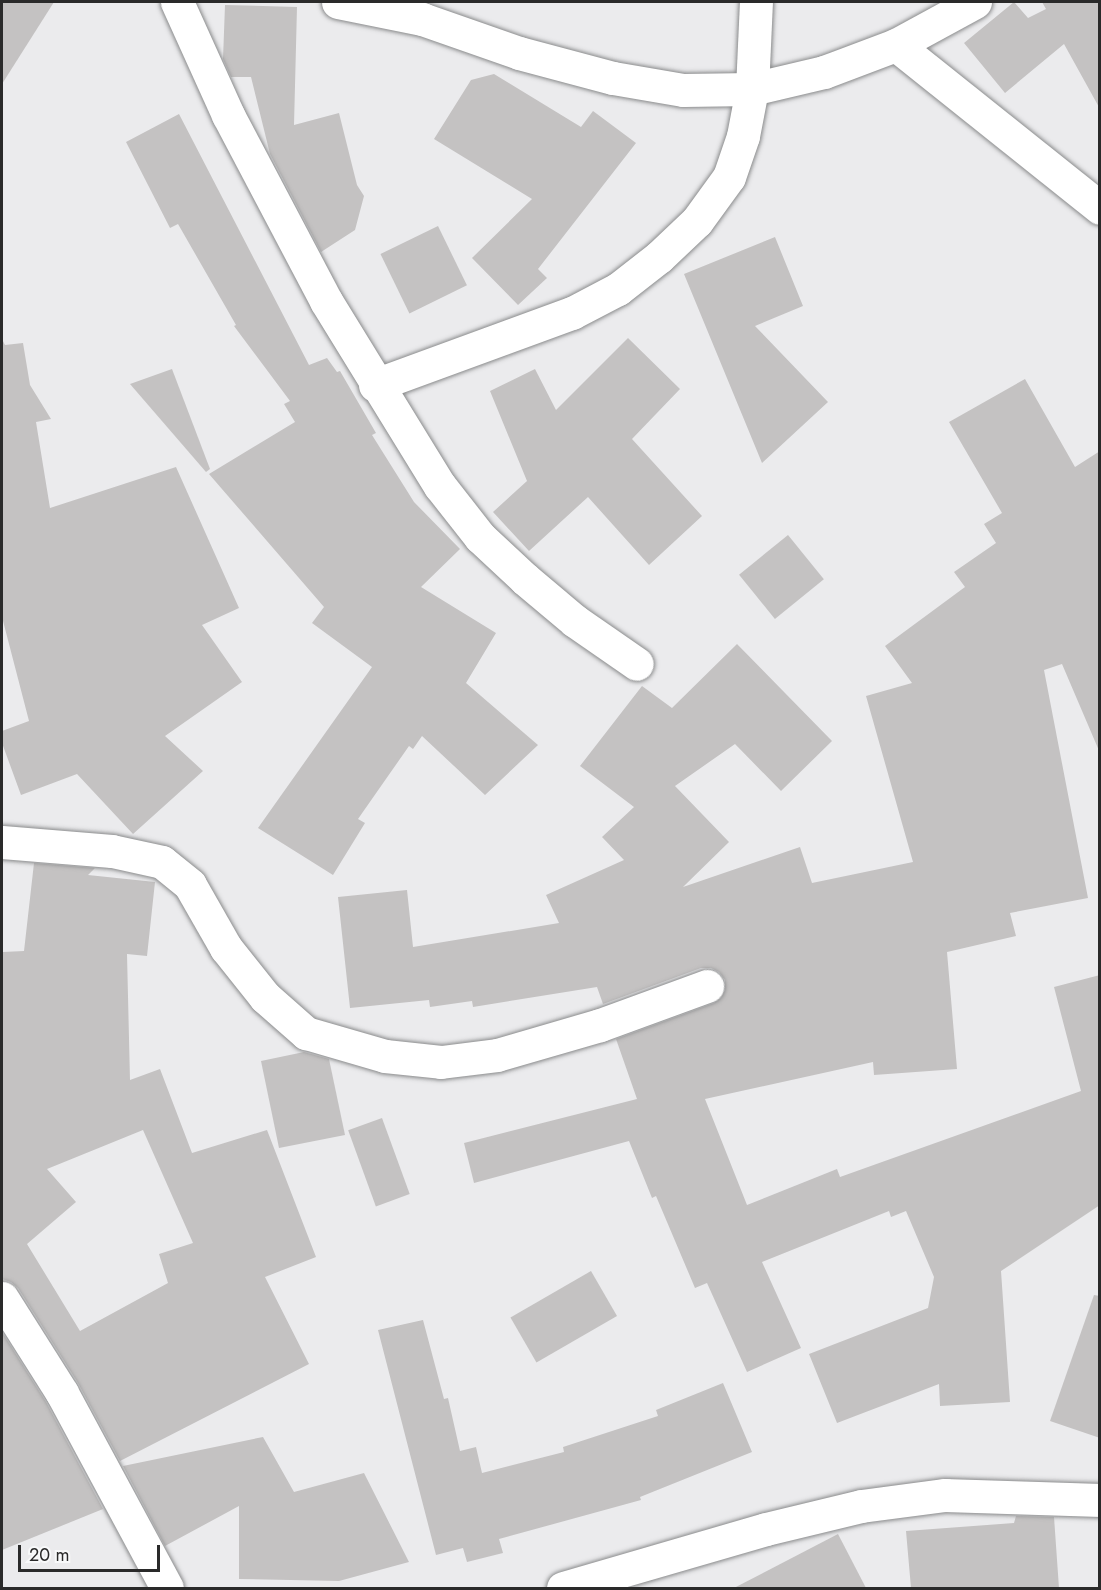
<!DOCTYPE html>
<html>
<head>
<meta charset="utf-8">
<style>
	body { margin:0 }
	#map { position:relative; width:1101px; height:1590px; overflow:hidden; background:#ebebed; font-family:Jost,sans-serif }
	div>[style] { position:absolute }
	.building>* { inset:0; background:#c4c2c2; transform-origin:0 0 }
	.roads { filter:drop-shadow(0 0 2px #8a8b8c) drop-shadow(0 0 2px #8a8b8c) }
	.street>* { height:33px; margin:-16.5px; padding:0 16.5px; transform-origin:16.5px; border-radius:16.5px; background:#fff }
	span { translate:-50% -50%; white-space:nowrap; text-align:center; line-height:1.15; -webkit-text-stroke:4.5px #f8f9fa; paint-order:stroke }
	.frame { position:absolute; inset:0; border:3px solid #2a2a2a; pointer-events:none }
	.scale { position:absolute; left:18px; top:1545px; width:142px; height:27px; box-sizing:border-box; border:3px solid #2a2a2a; border-top:0; padding-left:8px; font-size:18px; line-height:21px; white-space:nowrap; color:#2a2a2a; -webkit-text-stroke:4px #f8f9fa; paint-order:stroke }
</style>
</head>
<body>
<div id="map">
	<div class="building">
		<div style="clip-path:polygon(2px 2px,54px 2px,2px 84px)"></div>
		<div style="clip-path:polygon(1014px 2px,1028px 18px,1046px 9px,1042px 2px,1100px 2px,1100px 109px,1064px 44px,1005px 93px,964px 43px)"></div>
		<div style="clip-path:polygon(225px 5px,297px 7px,294px 125px,339px 113px,357px 185px,364px 196px,355px 230px,321px 252px,270px 154px,251px 77px,231px 77px,223px 59px)"></div>
		<div style="clip-path:polygon(494px 74px,581px 127px,593px 111px,636px 143px,538px 269px,547px 278px,518px 305px,472px 258px,532px 199px,434px 139px,471px 80px)"></div>
		<div style="clip-path:polygon(179px 114px,309px 365px,327px 358px,337px 372px,340px 371px,376px 433px,372px 435px,414px 502px,460px 549px,421px 587px,496px 633px,466px 683px,538px 745px,485px 795px,422px 736px,413px 749px,409px 746px,358px 819px,365px 823px,333px 875px,258px 828px,372px 667px,312px 623px,324px 607px,209px 474px,295px 422px,284px 404px,290px 401px,234px 326px,236px 325px,178px 224px,170px 228px,126px 142px)"></div>
		<div style="left:438px;top:226px;width:66px;height:64px;rotate:64deg"></div>
		<div style="clip-path:polygon(775px 237px,803px 306px,755px 326px,828px 402px,762px 463px,684px 274px)"></div>
		<div style="clip-path:polygon(628px 338px,680px 389px,632px 439px,702px 516px,649px 565px,588px 497px,529px 551px,493px 512px,527px 481px,490px 391px,535px 369px,556px 410px)"></div>
		<div style="clip-path:polygon(2px 339px,5px 345px,23px 343px,30px 385px,51px 419px,36px 422px,50px 508px,176px 467px,239px 608px,202px 625px,242px 682px,165px 736px,203px 771px,133px 834px,77px 774px,21px 795px,2px 743px,2px 731px,29px 721px,2px 617px)"></div>
		<div style="clip-path:polygon(172px 369px,210px 469px,206px 472px,130px 384px)"></div>
		<div style="clip-path:polygon(1025px 379px,1075px 467px,1100px 451px,1100px 753px,1062px 664px,1044px 670px,1088px 898px,1010px 913px,1016px 936px,947px 952px,957px 1069px,874px 1075px,873px 1062px,705px 1099px,747px 1205px,837px 1169px,840px 1177px,1081px 1091px,1054px 987px,1100px 975px,1100px 1205px,1001px 1271px,1010px 1402px,940px 1406px,939px 1384px,837px 1423px,809px 1354px,928px 1308px,934px 1277px,906px 1211px,891px 1217px,889px 1211px,762px 1262px,801px 1348px,747px 1372px,707px 1283px,695px 1288px,656px 1196px,652px 1198px,629px 1141px,474px 1183px,464px 1143px,637px 1099px,616px 1039px,714px 1003px,721px 998px,725px 990px,725px 980px,719px 972px,711px 968px,701px 968px,603px 1004px,597px 987px,473px 1007px,472px 1001px,430px 1007px,429px 1000px,350px 1008px,338px 897px,407px 890px,413px 947px,559px 923px,546px 895px,624px 860px,602px 837px,634px 807px,580px 766px,642px 686px,672px 708px,737px 644px,832px 741px,781px 791px,735px 744px,675px 786px,729px 842px,683px 887px,800px 847px,812px 883px,913px 862px,866px 696px,912px 683px,885px 646px,965px 587px,954px 572px,996px 543px,984px 524px,1002px 513px,949px 422px)"></div>
		<div style="left:788px;top:535px;width:57px;height:63px;rotate:51deg"></div>
		<div style="clip-path:polygon(evenodd,34px 863px,95px 868px,88px 875px,155px 882px,147px 956px,127px 954px,130px 1080px,160px 1069px,192px 1153px,267px 1130px,316px 1257px,265px 1277px,309px 1364px,120px 1461px,78px 1383px,18px 1288px,11px 1282px,2px 1279px,3px 952px,24px 951px,34px 863px,143px 1130px,193px 1243px,159px 1254px,168px 1283px,80px 1331px,27px 1244px,76px 1202px,47px 1169px,143px 1130px)"></div>
		<div style="clip-path:polygon(304px 1052px,329px 1059px,345px 1135px,279px 1148px,261px 1061px)"></div>
		<div style="left:382px;top:1118px;width:81px;height:36px;rotate:70deg"></div>
		<div style="left:591px;top:1271px;width:52px;height:93px;rotate:60deg"></div>
		<div style="clip-path:polygon(1094px 1295px,1100px 1296px,1100px 1438px,1050px 1421px)"></div>
		<div style="clip-path:polygon(423px 1320px,444px 1399px,448px 1398px,460px 1451px,476px 1447px,482px 1473px,564px 1452px,563px 1447px,658px 1416px,656px 1410px,723px 1383px,752px 1452px,640px 1497px,641px 1500px,499px 1539px,503px 1553px,467px 1562px,463px 1548px,436px 1555px,378px 1330px)"></div>
		<div style="clip-path:polygon(2px 1332px,46px 1402px,103px 1509px,2px 1550px)"></div>
		<div style="clip-path:polygon(263px 1437px,294px 1492px,364px 1473px,409px 1562px,339px 1581px,239px 1579px,239px 1506px,165px 1546px,123px 1466px)"></div>
		<div style="clip-path:polygon(1016px 1516px,1054px 1517px,1059px 1588px,911px 1588px,906px 1531px,1014px 1523px)"></div>
		<div style="clip-path:polygon(838px 1534px,866px 1588px,734px 1588px)"></div>
	</div>
	<div class="roads">
		<div class="street">
			<div style="left:177px;top:2px;width:124px;rotate:65.7deg"></div>
			<div style="left:228px;top:115px;width:210px;rotate:62.2deg"></div>
			<div style="left:326px;top:301px;width:217px;rotate:58.4deg"></div>
			<div style="left:440px;top:486px;width:65px;rotate:51.9deg"></div>
			<div style="left:480px;top:537px;width:62px;rotate:43deg"></div>
			<div style="left:525px;top:579px;width:65px;rotate:40deg"></div>
			<div style="left:575px;top:621px;width:75px;rotate:34.7deg"></div>
			<div style="left:338px;top:2px;width:86px;rotate:11.4deg"></div>
			<div style="left:422px;top:19px;width:103px;rotate:19.3deg"></div>
			<div style="left:519px;top:53px;width:97px;rotate:14.9deg"></div>
			<div style="left:613px;top:78px;width:71px;rotate:9.7deg"></div>
			<div style="left:683px;top:90px;width:69px;rotate:-0.8deg"></div>
			<div style="left:752px;top:89px;width:74px;rotate:-13.3deg"></div>
			<div style="left:824px;top:72px;width:77px;rotate:-20.6deg"></div>
			<div style="left:896px;top:45px;width:90px;rotate:-28.6deg"></div>
			<div style="left:896px;top:45px;width:261px;rotate:38.6deg"></div>
			<div style="left:375px;top:385px;width:210px;rotate:-20.1deg"></div>
			<div style="left:572px;top:313px;width:52px;rotate:-27.6deg"></div>
			<div style="left:618px;top:289px;width:52px;rotate:-38deg"></div>
			<div style="left:659px;top:257px;width:52px;rotate:-43.5deg"></div>
			<div style="left:697px;top:221px;width:54px;rotate:-54deg"></div>
			<div style="left:729px;top:177px;width:43px;rotate:-71.1deg"></div>
			<div style="left:743px;top:136px;width:48px;rotate:-79.2deg"></div>
			<div style="left:752px;top:89px;width:87px;rotate:-87.4deg"></div>
			<div style="left:2px;top:842px;width:110px;rotate:4.7deg"></div>
			<div style="left:112px;top:851px;width:51px;rotate:12.4deg"></div>
			<div style="left:162px;top:862px;width:36px;rotate:39deg"></div>
			<div style="left:190px;top:885px;width:73px;rotate:60.3deg"></div>
			<div style="left:226px;top:948px;width:63px;rotate:51.5deg"></div>
			<div style="left:265px;top:997px;width:55px;rotate:41.3deg"></div>
			<div style="left:306px;top:1033px;width:82px;rotate:16.2deg"></div>
			<div style="left:385px;top:1056px;width:56px;rotate:6.1deg"></div>
			<div style="left:441px;top:1062px;width:56px;rotate:-7.1deg"></div>
			<div style="left:497px;top:1055px;width:107px;rotate:-16.2deg"></div>
			<div style="left:600px;top:1025px;width:114px;rotate:-20deg"></div>
			<div style="left:2px;top:1298px;width:112px;rotate:57.7deg"></div>
			<div style="left:62px;top:1393px;width:221px;rotate:61.7deg"></div>
			<div style="left:563px;top:1588px;width:211px;rotate:-16.2deg"></div>
			<div style="left:766px;top:1529px;width:98px;rotate:-13.6deg"></div>
			<div style="left:861px;top:1506px;width:85px;rotate:-7.5deg"></div>
			<div style="left:945px;top:1495px;width:155px;rotate:1.8deg"></div>
		</div>
	</div>
	<div class="frame"></div>
	<div class="scale">20 m</div>
</div>
</body>
</html>
